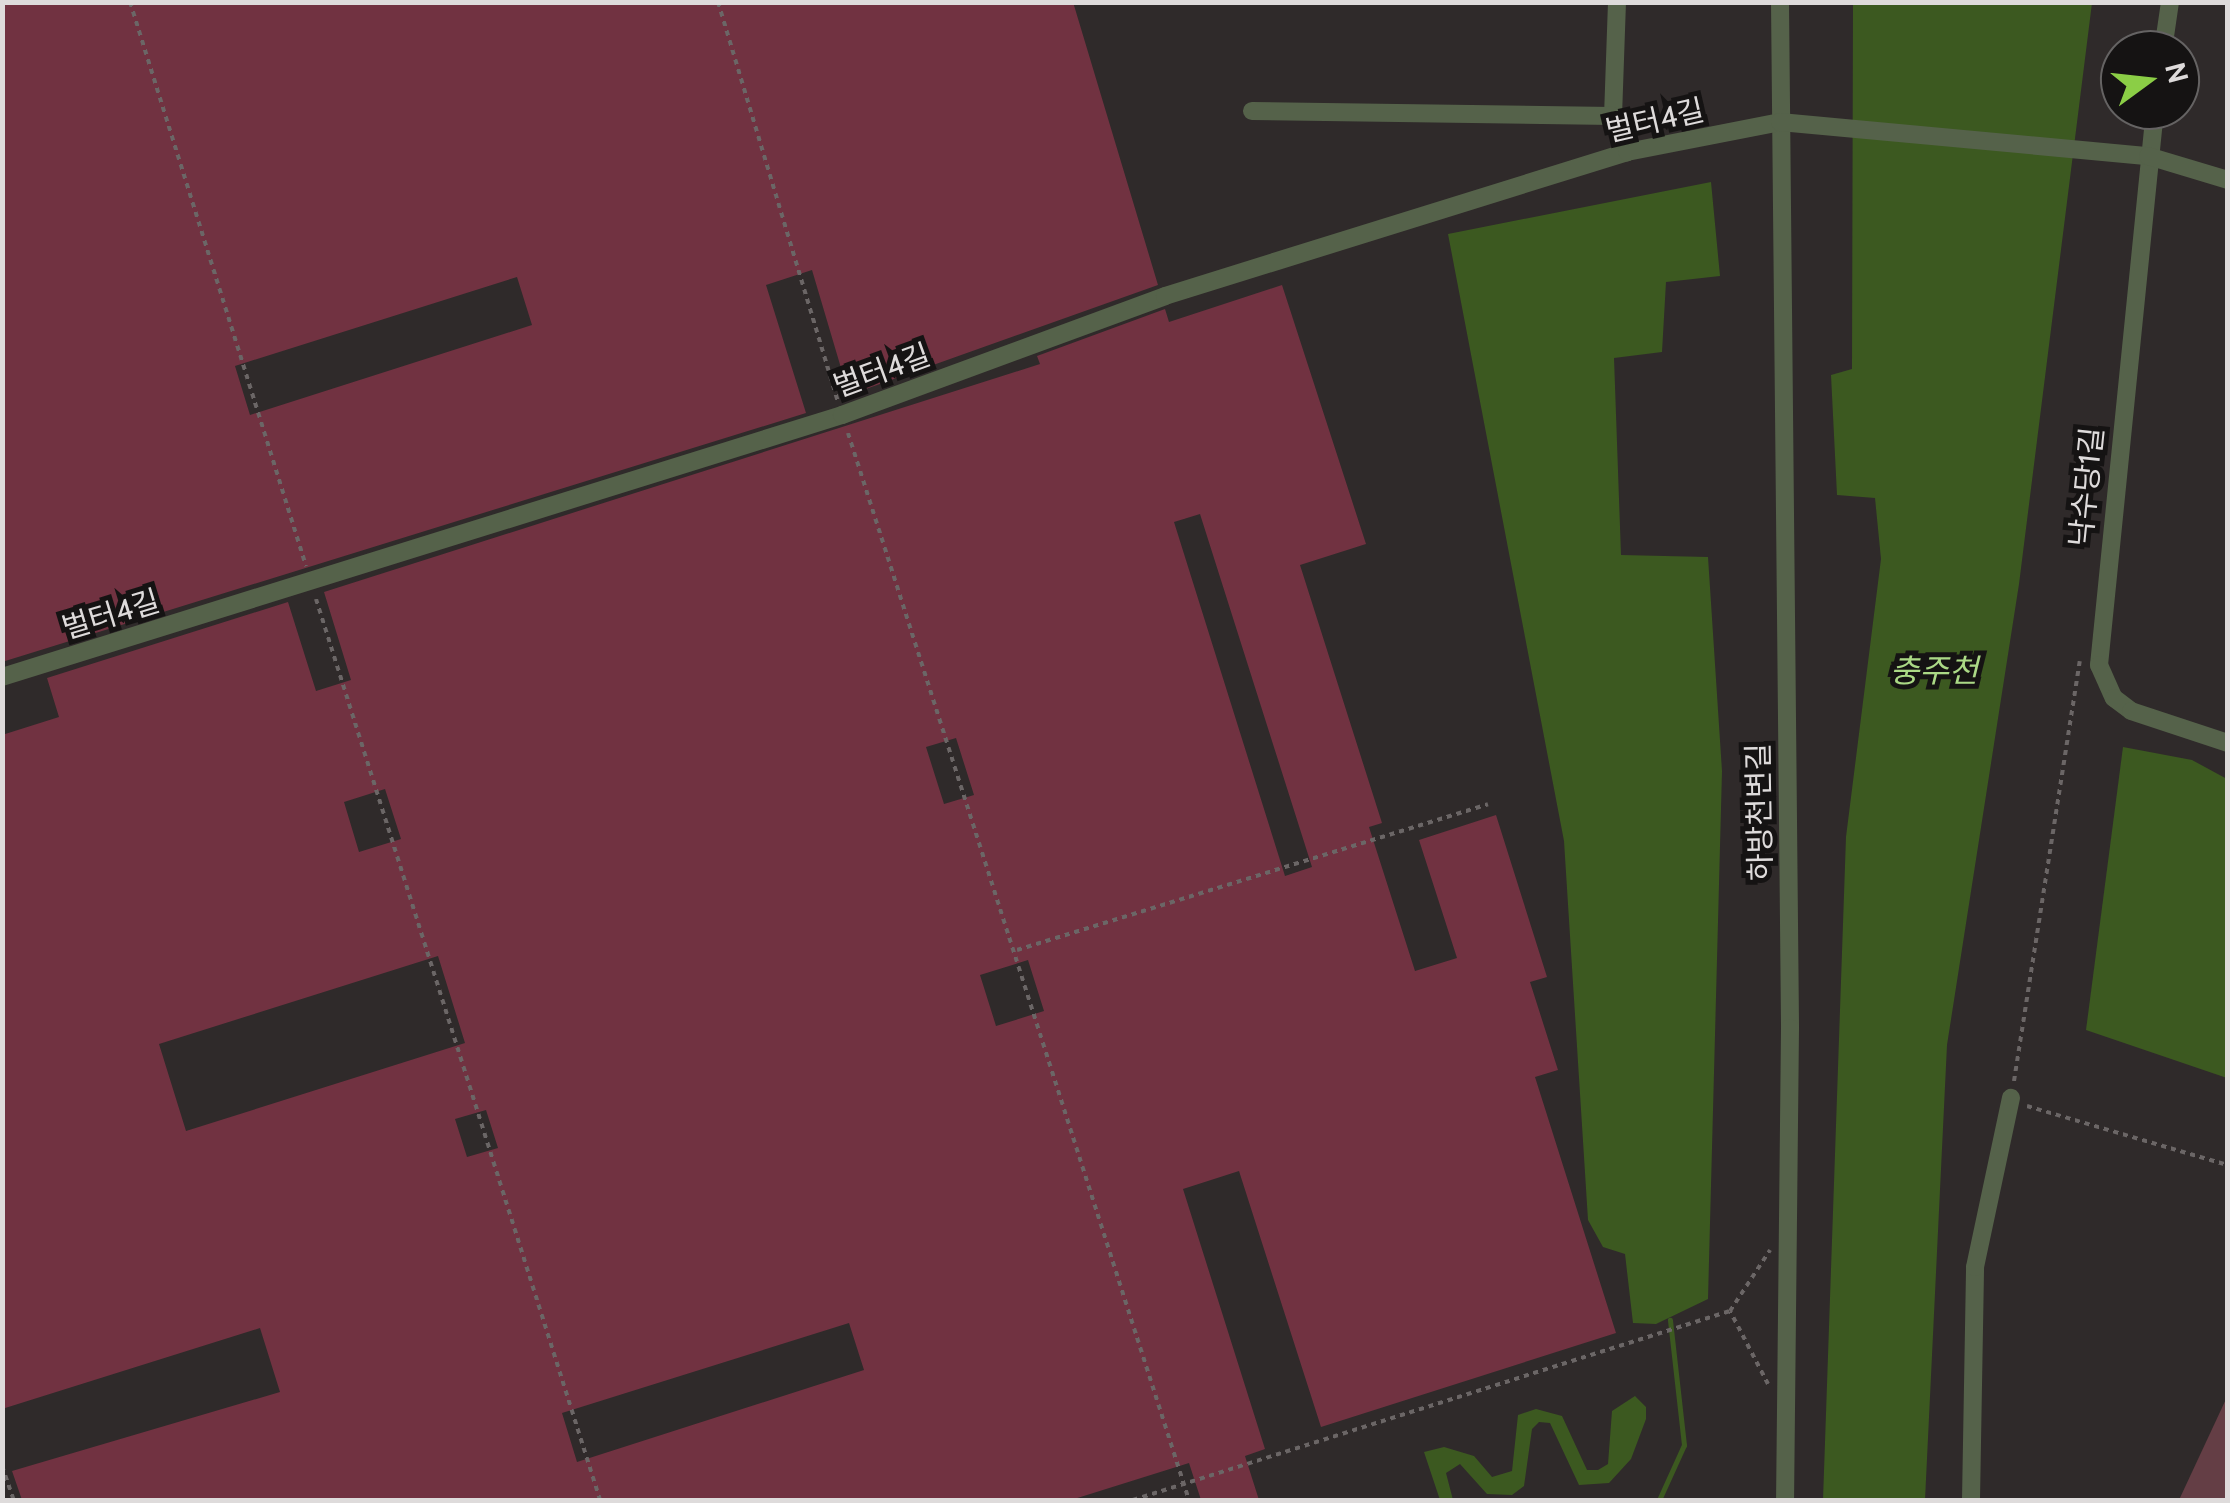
<!DOCTYPE html>
<html>
<head>
<meta charset="utf-8">
<style>
	body { margin:0 }
	#map { position:relative; width:2230px; height:1503px; overflow:hidden; background:#2f2a2a; font-family:Cabin,"Noto Sans KR",sans-serif }
	div>[style] { position:absolute }
	.green>* { inset:0; background:#643e45 }
	.water>* { inset:0; background:#3c5920 }
	.stream>* { height:5px; margin:-2.5px; padding:0 2.5px; transform-origin:2.5px; border-radius:2.5px; background:#3c5920 }
	.building>* { inset:0; background:#713241 }
	.path>* { height:4px; margin-top:-2px; transform-origin:0; background:repeating-linear-gradient(90deg,#6b6666 0 5px,transparent 0 10px) }
	.minor>* { height:18px; margin:-9px; padding:0 9px; transform-origin:9px; border-radius:9px; background:#55624a }
	span { translate:-50% -50%; white-space:nowrap; text-align:center; line-height:1.15; -webkit-text-stroke:10px #151313; paint-order:stroke }
	.street-label { font-size:30px; color:#dedbdb }
	.water-label { font-size:32px; color:#abd986; font-style:italic }
	.frame { position:absolute; inset:0; border:5px solid #dedbdb; pointer-events:none }
	.north { position:absolute; left:2100px; top:30px; width:100px; height:100px; box-sizing:border-box; background:#151313; border:2px solid #656363; border-radius:50%; rotate:75deg; font-size:28px; font-weight:700; line-height:40px; text-align:center; color:#dedbdb }
	.north::after { content:''; display:block; margin:auto; width:35px; height:45px; background:#8bce46; clip-path:polygon(50% 0,100% 100%,50% 72%,0 100%) }
</style>
</head>
<body>
<div id="map">
	<div class="green">
		<div style="clip-path:polygon(2227px 1397px,2227px 1500px,2179px 1500px)"></div>
	</div>
	<div class="water">
		<div style="clip-path:polygon(1853px 3px,2092px 3px,2019px 584px,1947px 1045px,1925px 1500px,1823px 1500px,1846px 837px,1881px 559px,1875px 498px,1837px 495px,1831px 375px,1852px 369px)"></div>
		<div style="clip-path:polygon(1711px 182px,1720px 276px,1666px 282px,1662px 352px,1614px 358px,1621px 555px,1708px 557px,1722px 771px,1708px 1299px,1656px 1324px,1633px 1323px,1625px 1254px,1603px 1247px,1588px 1220px,1564px 841px,1448px 234px)"></div>
		<div style="clip-path:polygon(2123px 747px,2192px 760px,2227px 779px,2227px 1078px,2086px 1030px)"></div>
		<div style="clip-path:polygon(1635px 1396px,1646px 1407px,1646px 1419px,1631px 1459px,1609px 1483px,1579px 1485px,1550px 1423px,1539px 1422px,1532px 1429px,1524px 1486px,1512px 1495px,1487px 1494px,1460px 1464px,1446px 1473px,1453px 1500px,1440px 1500px,1424px 1452px,1444px 1447px,1474px 1456px,1492px 1477px,1512px 1471px,1518px 1415px,1536px 1409px,1562px 1416px,1587px 1470px,1598px 1470px,1608px 1464px,1612px 1411px)"></div>
	</div>
	<div class="stream">
		<div style="left:1659px;top:1500px;width:60px;rotate:-65.6deg"></div>
		<div style="left:1684px;top:1445px;width:126px;rotate:-96.4deg"></div>
	</div>
	<div class="building">
		<div style="clip-path:polygon(evenodd,2px 2px,1073px 2px,1158px 285px,849px 395px,812px 270px,766px 285px,806px 413px,2px 662px,2px 2px,517px 277px,532px 325px,250px 415px,235px 366px,517px 277px)"></div>
		<div style="clip-path:polygon(evenodd,1282px 285px,1366px 544px,1300px 565px,1382px 823px,1369px 827px,1415px 971px,1457px 958px,1419px 840px,1496px 815px,1547px 977px,1530px 982px,1558px 1070px,1535px 1077px,1616px 1333px,1321px 1427px,1239px 1171px,1183px 1189px,1265px 1449px,1245px 1456px,1259px 1500px,1201px 1500px,1189px 1463px,1071px 1500px,22px 1500px,12px 1471px,280px 1392px,260px 1328px,2px 1409px,2px 735px,59px 717px,47px 678px,288px 602px,316px 691px,351px 680px,324px 592px,1040px 364px,1037px 356px,1165px 309px,1169px 322px,1282px 285px,1200px 514px,1312px 867px,1285px 876px,1174px 522px,1200px 514px,1282px 285px,956px 738px,974px 795px,944px 804px,926px 747px,956px 738px,1282px 285px,385px 789px,401px 839px,359px 852px,344px 802px,385px 789px,1282px 285px,438px 956px,465px 1043px,186px 1131px,159px 1044px,438px 956px,1282px 285px,1028px 960px,1044px 1011px,996px 1026px,980px 975px,1028px 960px,1282px 285px,486px 1110px,498px 1148px,467px 1157px,455px 1119px,486px 1110px,1282px 285px,849px 1323px,864px 1370px,577px 1462px,562px 1413px,849px 1323px)"></div>
	</div>
	<div class="path">
		<div style="left:130px;top:2px;width:591px;rotate:72.67deg"></div>
		<div style="left:718px;top:2px;width:417px;rotate:73.3deg"></div>
		<div style="left:848px;top:433px;width:1120px;rotate:72.28deg"></div>
		<div style="left:316px;top:599px;width:945px;rotate:72.5deg"></div>
		<div style="left:1017px;top:950px;width:493px;rotate:-17.2deg"></div>
		<div style="left:2014px;top:1081px;width:425px;rotate:-81.1deg"></div>
		<div style="left:2027px;top:1106px;width:209px;rotate:16.4deg"></div>
		<div style="left:1768px;top:1384px;width:82px;rotate:-117.5deg"></div>
		<div style="left:1730px;top:1311px;width:73px;rotate:-56.7deg"></div>
		<div style="left:2px;top:1466px;width:36px;rotate:71deg"></div>
		<div style="left:1133px;top:1500px;width:626px;rotate:-17.57deg"></div>
	</div>
	<div class="minor">
		<div style="left:1617px;top:2px;width:114px;rotate:92deg"></div>
		<div style="left:1613px;top:116px;width:39px;rotate:69deg"></div>
		<div style="left:1780px;top:2px;width:1026px;rotate:89.44deg"></div>
		<div style="left:1790px;top:1028px;width:472px;rotate:90.6deg"></div>
		<div style="left:2163px;top:50px;width:49px;rotate:-81.7deg"></div>
		<div style="left:2155px;top:110px;width:558px;rotate:95.76deg"></div>
		<div style="left:2099px;top:665px;width:36px;rotate:66deg"></div>
		<div style="left:2114px;top:698px;width:21px;rotate:37deg"></div>
		<div style="left:2131px;top:711px;width:102px;rotate:18.3deg"></div>
		<div style="left:1252px;top:111px;width:361px;rotate:0.8deg"></div>
		<div style="left:2px;top:677px;width:880px;rotate:-17.32deg"></div>
		<div style="left:842px;top:415px;width:344px;rotate:-20.2deg"></div>
		<div style="left:1165px;top:296px;width:484px;rotate:-17.3deg"></div>
		<div style="left:1627px;top:152px;width:156px;rotate:-11.1deg"></div>
		<div style="left:1780px;top:122px;width:370px;rotate:5.3deg"></div>
		<div style="left:2148px;top:156px;width:84px;rotate:16.7deg"></div>
		<div style="left:1971px;top:1500px;width:233px;rotate:-89deg"></div>
		<div style="left:1975px;top:1267px;width:173px;rotate:-78deg"></div>
	</div>
	<div class="street-label">
		<span style="left:1655px;top:121px;rotate:-13deg">벌터4길</span>
		<span style="left:882px;top:371px;rotate:-20deg">벌터4길</span>
		<span style="left:2087px;top:487px;rotate:-84deg">낙수당1길</span>
		<span style="left:111px;top:615px;rotate:-17deg">벌터4길</span>
		<span style="left:1760px;top:812px;rotate:-91deg">하방천변길</span>
	</div>
	<div class="water-label">
		<span style="left:1934px;top:671px">충주천</span>
	</div>
	<div class="frame"></div>
	<div class="north">N</div>
</div>
</body>
</html>
